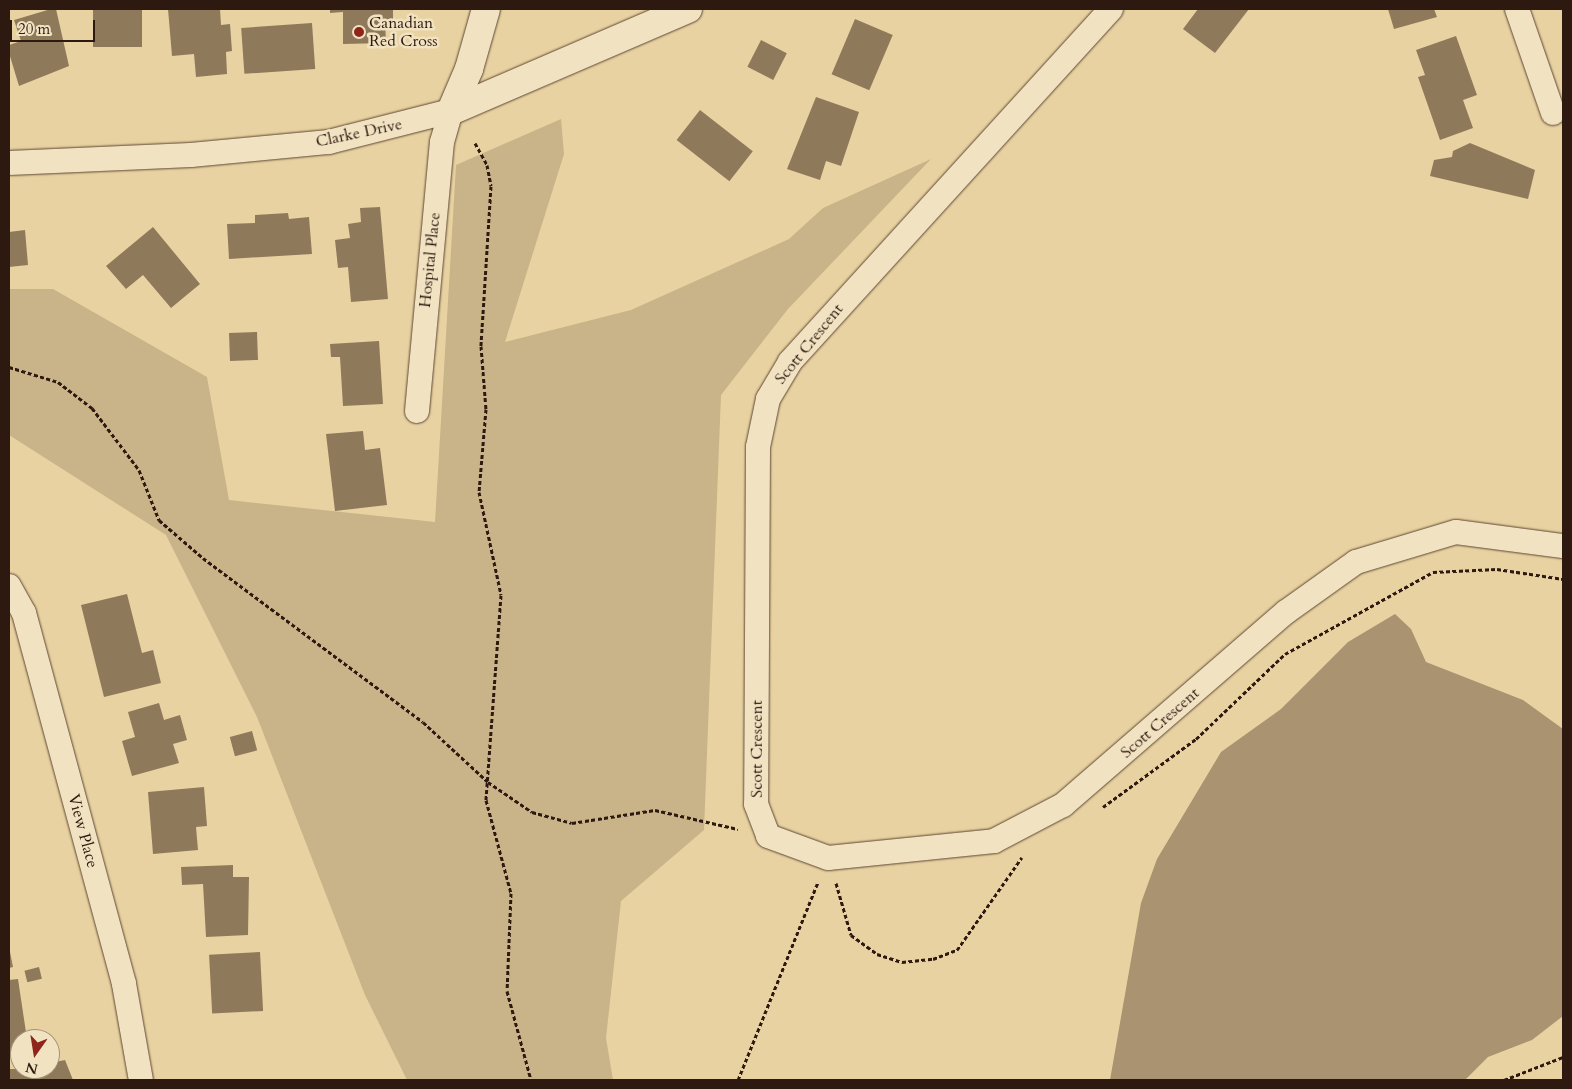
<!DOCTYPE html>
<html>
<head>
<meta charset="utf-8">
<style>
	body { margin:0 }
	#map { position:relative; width:1572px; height:1089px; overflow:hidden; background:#e9d2a1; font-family:Cardo,serif }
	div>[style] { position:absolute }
	.green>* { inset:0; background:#c9b388 }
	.water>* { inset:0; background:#a99370 }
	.building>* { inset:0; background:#8f795b; transform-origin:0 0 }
	.path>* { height:3px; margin-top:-1.5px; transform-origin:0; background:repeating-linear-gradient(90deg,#2e1910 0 4px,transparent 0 6.5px) }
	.roads { filter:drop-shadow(0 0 1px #5d4734) drop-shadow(0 0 1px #5d4734) }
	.minor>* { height:24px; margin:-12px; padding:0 12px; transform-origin:12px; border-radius:12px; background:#f1e2c2 }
	.tertiary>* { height:28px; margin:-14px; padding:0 14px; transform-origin:14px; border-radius:14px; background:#f1e2c2 }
	.dots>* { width:14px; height:14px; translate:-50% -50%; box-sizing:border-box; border:2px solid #f1e2c2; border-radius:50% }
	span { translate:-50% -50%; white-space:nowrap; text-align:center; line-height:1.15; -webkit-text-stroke:5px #f1e2c2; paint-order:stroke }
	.poi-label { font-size:16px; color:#2e1910 }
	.left { translate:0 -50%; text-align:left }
	.street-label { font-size:16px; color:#2e1910 }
	.frame { position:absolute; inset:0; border:10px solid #2e1910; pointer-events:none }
	.north { position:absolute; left:10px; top:1029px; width:50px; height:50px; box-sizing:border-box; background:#f1e2c2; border:1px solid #a3927b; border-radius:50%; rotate:193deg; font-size:14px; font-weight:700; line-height:20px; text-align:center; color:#2e1910 }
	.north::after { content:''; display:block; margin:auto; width:18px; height:22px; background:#8f2418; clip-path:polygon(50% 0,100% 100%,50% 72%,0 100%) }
	.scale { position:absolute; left:10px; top:20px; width:85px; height:22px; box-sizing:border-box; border:2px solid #2e1910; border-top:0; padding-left:6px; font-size:15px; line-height:18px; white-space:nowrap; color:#2e1910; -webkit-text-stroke:4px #f1e2c2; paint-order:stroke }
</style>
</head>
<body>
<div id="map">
	<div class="green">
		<div style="clip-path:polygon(561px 119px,564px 154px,505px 342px,631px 310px,789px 239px,823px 208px,931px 159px,788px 309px,721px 395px,704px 830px,621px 901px,606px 1038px,613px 1080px,407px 1080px,365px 995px,257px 717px,166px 535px,9px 435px,9px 289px,53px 289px,207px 377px,229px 500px,435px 522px,456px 165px)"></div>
	</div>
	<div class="water">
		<div style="clip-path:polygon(1395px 614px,1411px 629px,1426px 662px,1523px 700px,1563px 729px,1563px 1016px,1532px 1040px,1488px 1057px,1465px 1080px,1110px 1080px,1141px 903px,1157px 859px,1221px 752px,1281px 709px,1348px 642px)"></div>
	</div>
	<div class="building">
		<div style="clip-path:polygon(51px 9px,56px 9px,69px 66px,19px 86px,9px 53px,9px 45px,21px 41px,14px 20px)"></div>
		<div style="left:93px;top:9px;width:49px;height:38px"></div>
		<div style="clip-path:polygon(168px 9px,220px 9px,221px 25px,230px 24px,232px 51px,226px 52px,227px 74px,196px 77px,194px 54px,172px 56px)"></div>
		<div style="clip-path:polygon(330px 9px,393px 9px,393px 21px,385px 21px,386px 43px,343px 44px,343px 12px,330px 13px)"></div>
		<div style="clip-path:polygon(1198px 9px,1249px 9px,1215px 53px,1183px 29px)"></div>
		<div style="clip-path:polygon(1388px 9px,1434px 9px,1437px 17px,1394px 29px)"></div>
		<div style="left:855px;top:19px;width:41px;height:60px;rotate:23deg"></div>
		<div style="left:312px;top:23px;width:46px;height:71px;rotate:86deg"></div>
		<div style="clip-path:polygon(1456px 36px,1477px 95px,1463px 100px,1473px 128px,1440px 140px,1418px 77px,1425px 75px,1416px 50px)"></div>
		<div style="left:761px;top:40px;width:29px;height:30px;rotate:27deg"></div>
		<div style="clip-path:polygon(816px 97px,859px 112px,841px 166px,826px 161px,820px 180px,787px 169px)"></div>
		<div style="left:700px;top:110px;width:67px;height:38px;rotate:38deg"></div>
		<div style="clip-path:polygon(1470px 143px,1535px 170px,1528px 199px,1430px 176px,1434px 160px,1452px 157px,1453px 151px)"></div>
		<div style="clip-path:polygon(380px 207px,388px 299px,351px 302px,348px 267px,338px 268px,335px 240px,350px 238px,348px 224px,361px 222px,360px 208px)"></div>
		<div style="clip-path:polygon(288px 213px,289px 219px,309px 217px,312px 254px,229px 259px,227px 224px,255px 223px,255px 215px)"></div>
		<div style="clip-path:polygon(153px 227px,200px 284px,171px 308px,143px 275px,126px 289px,106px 266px)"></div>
		<div style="clip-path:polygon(25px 230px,28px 265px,9px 267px,9px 232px)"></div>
		<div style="left:257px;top:332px;width:28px;height:28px;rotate:88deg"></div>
		<div style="clip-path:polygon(379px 341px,383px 404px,343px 406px,340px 357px,331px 357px,330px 344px)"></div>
		<div style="clip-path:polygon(363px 431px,365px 450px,380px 448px,387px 505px,335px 511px,326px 434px)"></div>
		<div style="clip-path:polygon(127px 594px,142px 653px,153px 650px,161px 683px,104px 697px,81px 605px)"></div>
		<div style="clip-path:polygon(159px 703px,164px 720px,180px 715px,187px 740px,173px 744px,179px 763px,132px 776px,122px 741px,135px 737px,128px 712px)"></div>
		<div style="left:252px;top:731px;width:20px;height:23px;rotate:75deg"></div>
		<div style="clip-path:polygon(204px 787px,207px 826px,196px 827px,198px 850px,153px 854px,148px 792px)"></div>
		<div style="clip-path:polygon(233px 865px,233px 877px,249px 877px,248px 935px,206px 937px,203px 884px,182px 885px,181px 867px)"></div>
		<div style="clip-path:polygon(9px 947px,13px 967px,9px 968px)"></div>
		<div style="left:260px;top:952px;width:59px;height:51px;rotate:87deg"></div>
		<div style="left:39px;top:967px;width:12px;height:15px;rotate:76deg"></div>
		<div style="clip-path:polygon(18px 979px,27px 1039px,20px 1039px,20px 1052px,9px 1053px,9px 980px)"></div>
		<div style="clip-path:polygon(65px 1060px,73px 1080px,9px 1080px,9px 1069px,50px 1069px,50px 1063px)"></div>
	</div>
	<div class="path">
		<div style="left:475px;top:143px;width:25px;rotate:61deg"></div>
		<div style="left:487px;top:165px;width:21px;rotate:79deg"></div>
		<div style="left:491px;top:186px;width:160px;rotate:93.6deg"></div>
		<div style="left:481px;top:346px;width:63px;rotate:85.5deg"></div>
		<div style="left:486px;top:409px;width:83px;rotate:94.8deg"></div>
		<div style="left:479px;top:492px;width:105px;rotate:77.9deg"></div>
		<div style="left:501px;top:595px;width:206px;rotate:94.2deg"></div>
		<div style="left:486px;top:800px;width:96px;rotate:75deg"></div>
		<div style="left:511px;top:893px;width:98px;rotate:92.3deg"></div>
		<div style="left:507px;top:991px;width:92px;rotate:74.9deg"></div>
		<div style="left:9px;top:367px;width:51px;rotate:17deg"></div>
		<div style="left:58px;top:382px;width:43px;rotate:37.4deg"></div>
		<div style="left:92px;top:408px;width:78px;rotate:52.8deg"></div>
		<div style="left:139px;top:470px;width:54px;rotate:68.2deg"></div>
		<div style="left:159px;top:520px;width:58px;rotate:40.8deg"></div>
		<div style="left:203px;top:558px;width:274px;rotate:36.7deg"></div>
		<div style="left:423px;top:722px;width:88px;rotate:42.7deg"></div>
		<div style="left:488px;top:782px;width:53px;rotate:34.3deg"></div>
		<div style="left:532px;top:812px;width:41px;rotate:15.4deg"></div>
		<div style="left:572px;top:823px;width:84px;rotate:-8.9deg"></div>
		<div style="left:655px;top:810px;width:85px;rotate:12.9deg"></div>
		<div style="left:1103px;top:807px;width:115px;rotate:-36.2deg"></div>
		<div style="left:1196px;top:739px;width:123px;rotate:-43.7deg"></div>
		<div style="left:1285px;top:654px;width:169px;rotate:-29deg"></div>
		<div style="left:1433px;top:572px;width:64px;rotate:-2.7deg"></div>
		<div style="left:1497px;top:569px;width:67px;rotate:8.6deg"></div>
		<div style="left:836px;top:883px;width:54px;rotate:73.9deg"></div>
		<div style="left:851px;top:935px;width:32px;rotate:36deg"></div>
		<div style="left:877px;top:954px;width:26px;rotate:18deg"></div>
		<div style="left:902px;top:962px;width:31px;rotate:-6deg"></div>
		<div style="left:933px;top:959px;width:26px;rotate:-21deg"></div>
		<div style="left:957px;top:950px;width:113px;rotate:-55deg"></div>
		<div style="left:738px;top:1080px;width:214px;rotate:-68deg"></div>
		<div style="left:1504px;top:1080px;width:63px;rotate:-21.3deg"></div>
	</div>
	<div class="roads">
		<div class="minor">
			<div style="left:1111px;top:9px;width:477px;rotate:132.3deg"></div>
			<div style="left:790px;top:362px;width:43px;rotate:120.7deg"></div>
			<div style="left:768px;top:399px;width:49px;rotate:101.8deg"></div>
			<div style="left:758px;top:447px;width:357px;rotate:90.3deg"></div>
			<div style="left:756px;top:804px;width:34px;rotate:69deg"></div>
			<div style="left:768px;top:836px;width:64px;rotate:20.1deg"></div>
			<div style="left:828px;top:858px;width:167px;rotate:-5.8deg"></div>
			<div style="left:994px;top:841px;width:78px;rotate:-27.6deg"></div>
			<div style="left:1063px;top:805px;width:295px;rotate:-40.9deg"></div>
			<div style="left:1286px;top:612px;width:86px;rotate:-35.5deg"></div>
			<div style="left:1356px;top:562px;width:104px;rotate:-16.7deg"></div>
			<div style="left:1456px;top:532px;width:108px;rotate:7.5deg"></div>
			<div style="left:1517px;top:9px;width:110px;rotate:70.9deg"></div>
			<div style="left:9px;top:163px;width:182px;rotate:-2.5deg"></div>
			<div style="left:191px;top:155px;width:139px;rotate:-5.4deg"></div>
			<div style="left:329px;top:142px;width:126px;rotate:-14.3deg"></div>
			<div style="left:417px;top:411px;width:270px;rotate:-84.7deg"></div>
			<div style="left:442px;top:142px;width:32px;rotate:-74deg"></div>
			<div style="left:9px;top:586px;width:31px;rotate:61deg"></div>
			<div style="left:24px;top:613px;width:384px;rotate:74.9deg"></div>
			<div style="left:124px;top:984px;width:97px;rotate:80deg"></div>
		</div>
		<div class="tertiary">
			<div style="left:451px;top:111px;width:258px;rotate:-23.3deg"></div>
			<div style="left:451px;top:111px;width:46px;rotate:-66.8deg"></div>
			<div style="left:469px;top:69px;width:62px;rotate:-74.2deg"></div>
		</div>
	</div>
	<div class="dots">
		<div style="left:359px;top:32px;background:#8f2418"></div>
	</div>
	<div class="poi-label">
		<span class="left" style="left:369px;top:32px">Canadian<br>Red Cross</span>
	</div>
	<div class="street-label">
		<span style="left:359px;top:133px;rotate:-12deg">Clarke Drive</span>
		<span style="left:430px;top:260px;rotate:-84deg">Hospital Place</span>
		<span style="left:809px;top:344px;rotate:-51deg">Scott Crescent</span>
		<span style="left:1160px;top:723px;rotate:-41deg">Scott Crescent</span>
		<span style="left:757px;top:749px;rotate:-90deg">Scott Crescent</span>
		<span style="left:83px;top:831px;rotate:75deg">View Place</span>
	</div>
	<div class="frame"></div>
	<div class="north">N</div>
	<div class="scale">20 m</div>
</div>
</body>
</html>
